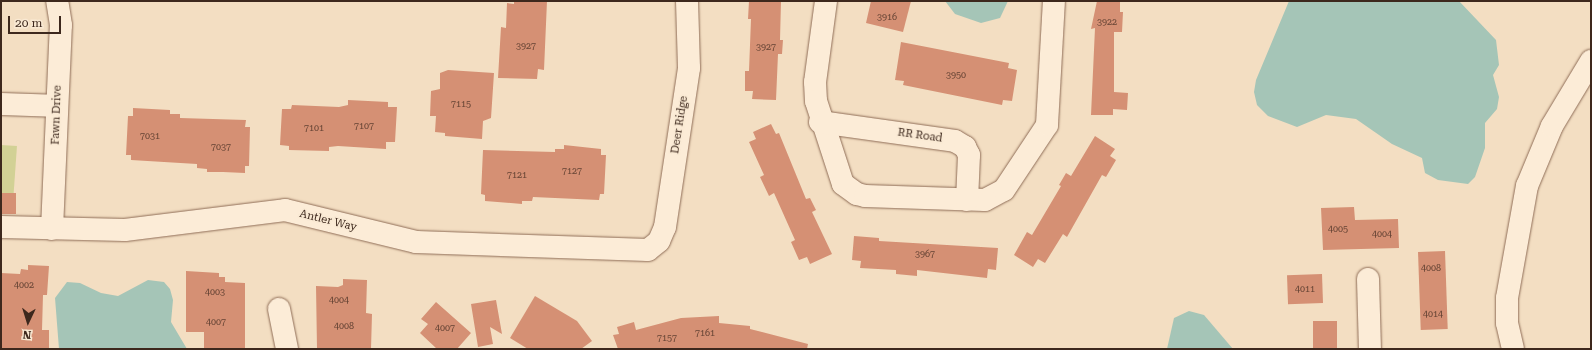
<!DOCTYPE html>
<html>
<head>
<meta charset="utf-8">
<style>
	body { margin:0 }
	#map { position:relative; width:1592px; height:350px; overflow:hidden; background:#f3dec2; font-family:"Roboto Serif",serif }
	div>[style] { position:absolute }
	.green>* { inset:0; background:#d2d195; transform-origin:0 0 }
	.water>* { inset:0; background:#a5c5b7 }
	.building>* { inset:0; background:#d59074; transform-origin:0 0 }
	.roads { filter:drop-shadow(0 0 1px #8f6d57) drop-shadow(0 0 1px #8f6d57) }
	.minor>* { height:22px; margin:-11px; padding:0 11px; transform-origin:11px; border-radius:11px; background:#fcecd7 }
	span { translate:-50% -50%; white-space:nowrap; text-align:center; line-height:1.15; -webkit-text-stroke:3px #f9e9d3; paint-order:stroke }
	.number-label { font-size:9px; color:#634233 }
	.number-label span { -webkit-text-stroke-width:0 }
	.street-label { font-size:11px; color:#3d281d }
	.frame { position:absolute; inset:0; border:2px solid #3d281d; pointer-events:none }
	.north { position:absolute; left:8px; top:302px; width:40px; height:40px; -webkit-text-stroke:3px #f9e9d3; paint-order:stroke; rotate:184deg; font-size:11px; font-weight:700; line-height:16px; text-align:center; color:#3d281d }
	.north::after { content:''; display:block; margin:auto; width:14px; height:18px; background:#3d281d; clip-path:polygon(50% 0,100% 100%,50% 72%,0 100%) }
	.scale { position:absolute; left:8px; top:16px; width:53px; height:18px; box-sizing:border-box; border:2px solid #3d281d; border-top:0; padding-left:5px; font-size:12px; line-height:14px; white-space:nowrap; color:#3d281d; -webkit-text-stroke:3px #f9e9d3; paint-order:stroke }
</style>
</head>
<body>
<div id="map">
	<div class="green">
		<div style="left:1px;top:145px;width:16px;height:48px;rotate:4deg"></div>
	</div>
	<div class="water">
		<div style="clip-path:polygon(945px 1px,1008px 1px,1000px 18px,981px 23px,955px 14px)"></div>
		<div style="clip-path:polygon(1289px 1px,1459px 1px,1496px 40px,1499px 65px,1493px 75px,1499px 97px,1497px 109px,1485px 123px,1485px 148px,1475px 177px,1468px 184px,1438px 180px,1425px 173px,1422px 158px,1392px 144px,1356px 119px,1326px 115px,1297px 127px,1268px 116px,1257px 105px,1254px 92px,1256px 80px)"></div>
		<div style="clip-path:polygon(148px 280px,164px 282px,170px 289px,173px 300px,171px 322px,187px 349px,59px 349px,55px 298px,67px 282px,80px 283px,101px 293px,118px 296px)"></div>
		<div style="clip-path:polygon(1189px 311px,1204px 315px,1233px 349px,1167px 349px,1174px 318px)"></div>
	</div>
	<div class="building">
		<div style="clip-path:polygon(514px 1px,547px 1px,544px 70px,538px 69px,537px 79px,498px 78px,501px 27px,506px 28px,507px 3px,514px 4px)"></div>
		<div style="clip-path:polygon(749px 1px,781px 1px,780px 40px,783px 40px,782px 54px,778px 54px,776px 100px,752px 99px,753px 91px,745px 91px,745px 71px,749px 71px,751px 19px,748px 19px)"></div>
		<div style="clip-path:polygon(871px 1px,911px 1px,903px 32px,866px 23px)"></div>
		<div style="clip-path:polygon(1097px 1px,1120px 1px,1120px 12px,1123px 12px,1122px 32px,1114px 32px,1114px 92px,1128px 93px,1127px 110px,1113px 109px,1113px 115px,1091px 115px,1095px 28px,1091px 29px)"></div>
		<div style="clip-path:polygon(901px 42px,1009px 63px,1008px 68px,1017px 70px,1012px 101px,1003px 100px,1002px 105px,903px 85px,904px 81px,895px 80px)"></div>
		<div style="clip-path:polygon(448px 70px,494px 73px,491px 118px,483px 121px,482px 139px,445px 136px,445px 133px,435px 132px,436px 116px,430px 116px,431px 91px,440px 89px,440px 73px)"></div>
		<div style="clip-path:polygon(348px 100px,388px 102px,388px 107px,397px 107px,395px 142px,386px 142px,386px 149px,338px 146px,329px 147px,329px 151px,289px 150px,289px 146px,280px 145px,282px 109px,291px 109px,292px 105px,339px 107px,348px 105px)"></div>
		<div style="clip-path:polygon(133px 108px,170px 110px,170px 114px,180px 114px,180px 118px,246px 120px,245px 127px,250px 127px,249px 166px,245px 166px,245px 173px,223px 172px,207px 172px,207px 169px,197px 168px,197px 164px,131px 160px,131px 155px,126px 155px,128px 116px,133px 116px)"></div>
		<div style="clip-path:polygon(771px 124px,776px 134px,779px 133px,806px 199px,810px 198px,816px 210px,812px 212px,832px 254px,810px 264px,807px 257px,799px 260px,791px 242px,795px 240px,774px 193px,769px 196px,760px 177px,764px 175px,749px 142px,756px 139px,753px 132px)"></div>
		<div style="clip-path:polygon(1095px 136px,1115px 149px,1110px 156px,1116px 160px,1106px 177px,1102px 175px,1067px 237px,1063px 234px,1045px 263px,1038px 259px,1033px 267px,1014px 255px,1027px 232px,1032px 235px,1061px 186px,1059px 185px,1066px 173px,1071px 176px)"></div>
		<div style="clip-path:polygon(564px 145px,601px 149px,601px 155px,606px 155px,604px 194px,600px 194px,599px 200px,533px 197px,532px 201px,522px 201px,522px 204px,485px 201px,485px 195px,481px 194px,483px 150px,555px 152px,555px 149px,564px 149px)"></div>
		<div style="left:1px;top:193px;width:15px;height:21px"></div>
		<div style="clip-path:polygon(1354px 207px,1355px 220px,1398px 219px,1399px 248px,1323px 250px,1321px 208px)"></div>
		<div style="clip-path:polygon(854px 236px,879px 238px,879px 241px,998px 248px,996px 270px,988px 269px,987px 278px,917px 270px,917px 276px,896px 274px,896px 270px,860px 268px,861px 261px,852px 260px)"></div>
		<div style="left:1445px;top:251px;width:78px;height:27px;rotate:88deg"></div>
		<div style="clip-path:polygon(28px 265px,49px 266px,47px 295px,43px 295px,42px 330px,49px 330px,49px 349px,1px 349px,1px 273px,20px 274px,21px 269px,28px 270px)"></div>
		<div style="clip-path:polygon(186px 271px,219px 273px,219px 277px,225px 277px,225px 282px,245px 283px,245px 349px,204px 349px,204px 332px,186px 332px)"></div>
		<div style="left:1322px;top:274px;width:29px;height:35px;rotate:88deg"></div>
		<div style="clip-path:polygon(343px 279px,367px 280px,366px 313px,372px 314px,371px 349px,317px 349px,316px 286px,338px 287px,343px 285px)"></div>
		<div style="clip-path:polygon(535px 296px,577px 321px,592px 341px,581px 349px,528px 349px,510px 338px)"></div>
		<div style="clip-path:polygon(496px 300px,502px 334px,490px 327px,493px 344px,478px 347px,471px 304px)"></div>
		<div style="clip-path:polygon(436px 302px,471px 333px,457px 349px,437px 349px,420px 333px,428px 324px,421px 319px)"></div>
		<div style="clip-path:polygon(719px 316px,719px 323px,750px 326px,750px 329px,808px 344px,807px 349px,618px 349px,613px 335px,619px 334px,617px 327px,634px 322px,636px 330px,681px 318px)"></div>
		<div style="left:1313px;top:321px;width:24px;height:28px"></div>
	</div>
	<div class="roads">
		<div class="minor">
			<div style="left:826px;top:1px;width:82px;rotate:97.7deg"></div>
			<div style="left:815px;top:82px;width:19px;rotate:87deg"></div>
			<div style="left:816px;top:101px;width:87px;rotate:72deg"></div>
			<div style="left:843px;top:184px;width:17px;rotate:36deg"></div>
			<div style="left:857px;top:194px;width:8px;rotate:14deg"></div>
			<div style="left:865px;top:196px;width:120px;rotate:1.9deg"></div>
			<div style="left:985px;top:200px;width:21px;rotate:-28deg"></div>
			<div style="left:1004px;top:190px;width:78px;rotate:-56.5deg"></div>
			<div style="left:1047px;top:125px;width:124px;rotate:-86.8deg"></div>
			<div style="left:1px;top:104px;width:56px;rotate:2deg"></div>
			<div style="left:820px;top:122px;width:136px;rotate:8deg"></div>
			<div style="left:955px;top:141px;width:12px;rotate:31deg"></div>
			<div style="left:965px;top:147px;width:9px;rotate:63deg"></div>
			<div style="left:969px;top:155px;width:45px;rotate:92.5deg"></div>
			<div style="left:1px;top:227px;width:124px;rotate:1.4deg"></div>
			<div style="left:125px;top:230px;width:161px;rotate:-7.1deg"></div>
			<div style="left:285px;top:210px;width:135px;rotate:13.7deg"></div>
			<div style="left:416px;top:242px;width:232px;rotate:2deg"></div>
			<div style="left:648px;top:250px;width:14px;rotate:-39deg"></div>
			<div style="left:659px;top:241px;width:15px;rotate:-67deg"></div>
			<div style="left:665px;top:227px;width:161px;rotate:-81.4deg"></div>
			<div style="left:689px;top:68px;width:67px;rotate:-91.7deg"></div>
			<div style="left:52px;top:229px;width:204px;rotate:-87.5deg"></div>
			<div style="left:61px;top:25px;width:24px;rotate:-99deg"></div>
			<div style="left:1368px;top:279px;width:70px;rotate:88.4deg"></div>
			<div style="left:279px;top:309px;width:41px;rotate:78.7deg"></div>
			<div style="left:1513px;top:349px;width:27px;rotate:-103deg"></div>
			<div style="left:1507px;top:323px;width:25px;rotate:-90deg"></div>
			<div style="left:1507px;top:298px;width:114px;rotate:-79.9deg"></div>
			<div style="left:1527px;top:186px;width:65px;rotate:-67.4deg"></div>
			<div style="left:1552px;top:126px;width:76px;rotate:-59deg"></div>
		</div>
	</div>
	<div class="number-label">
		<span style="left:887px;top:17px">3916</span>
		<span style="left:1107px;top:22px">3922</span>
		<span style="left:526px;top:46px">3927</span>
		<span style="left:766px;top:47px">3927</span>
		<span style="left:956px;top:75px">3950</span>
		<span style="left:461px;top:104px">7115</span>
		<span style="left:364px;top:126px">7107</span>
		<span style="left:314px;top:128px">7101</span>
		<span style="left:150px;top:136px">7031</span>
		<span style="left:221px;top:147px">7037</span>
		<span style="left:572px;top:171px">7127</span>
		<span style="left:517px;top:175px">7121</span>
		<span style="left:1338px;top:229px">4005</span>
		<span style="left:1382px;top:234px">4004</span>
		<span style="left:925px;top:254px">3967</span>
		<span style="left:1431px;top:268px">4008</span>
		<span style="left:24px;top:285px">4002</span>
		<span style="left:1305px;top:289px">4011</span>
		<span style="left:215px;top:292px">4003</span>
		<span style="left:339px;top:300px">4004</span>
		<span style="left:1433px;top:314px">4014</span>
		<span style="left:216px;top:322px">4007</span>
		<span style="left:344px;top:326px">4008</span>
		<span style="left:445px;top:328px">4007</span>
		<span style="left:705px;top:333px">7161</span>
		<span style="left:667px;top:338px">7157</span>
	</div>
	<div class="street-label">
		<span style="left:57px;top:115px;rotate:-88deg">Fawn Drive</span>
		<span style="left:680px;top:125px;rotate:-81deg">Deer Ridge</span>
		<span style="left:920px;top:136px;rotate:8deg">RR Road</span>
		<span style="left:328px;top:221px;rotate:14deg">Antler Way</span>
	</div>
	<div class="frame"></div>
	<div class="north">N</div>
	<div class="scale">20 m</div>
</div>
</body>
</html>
